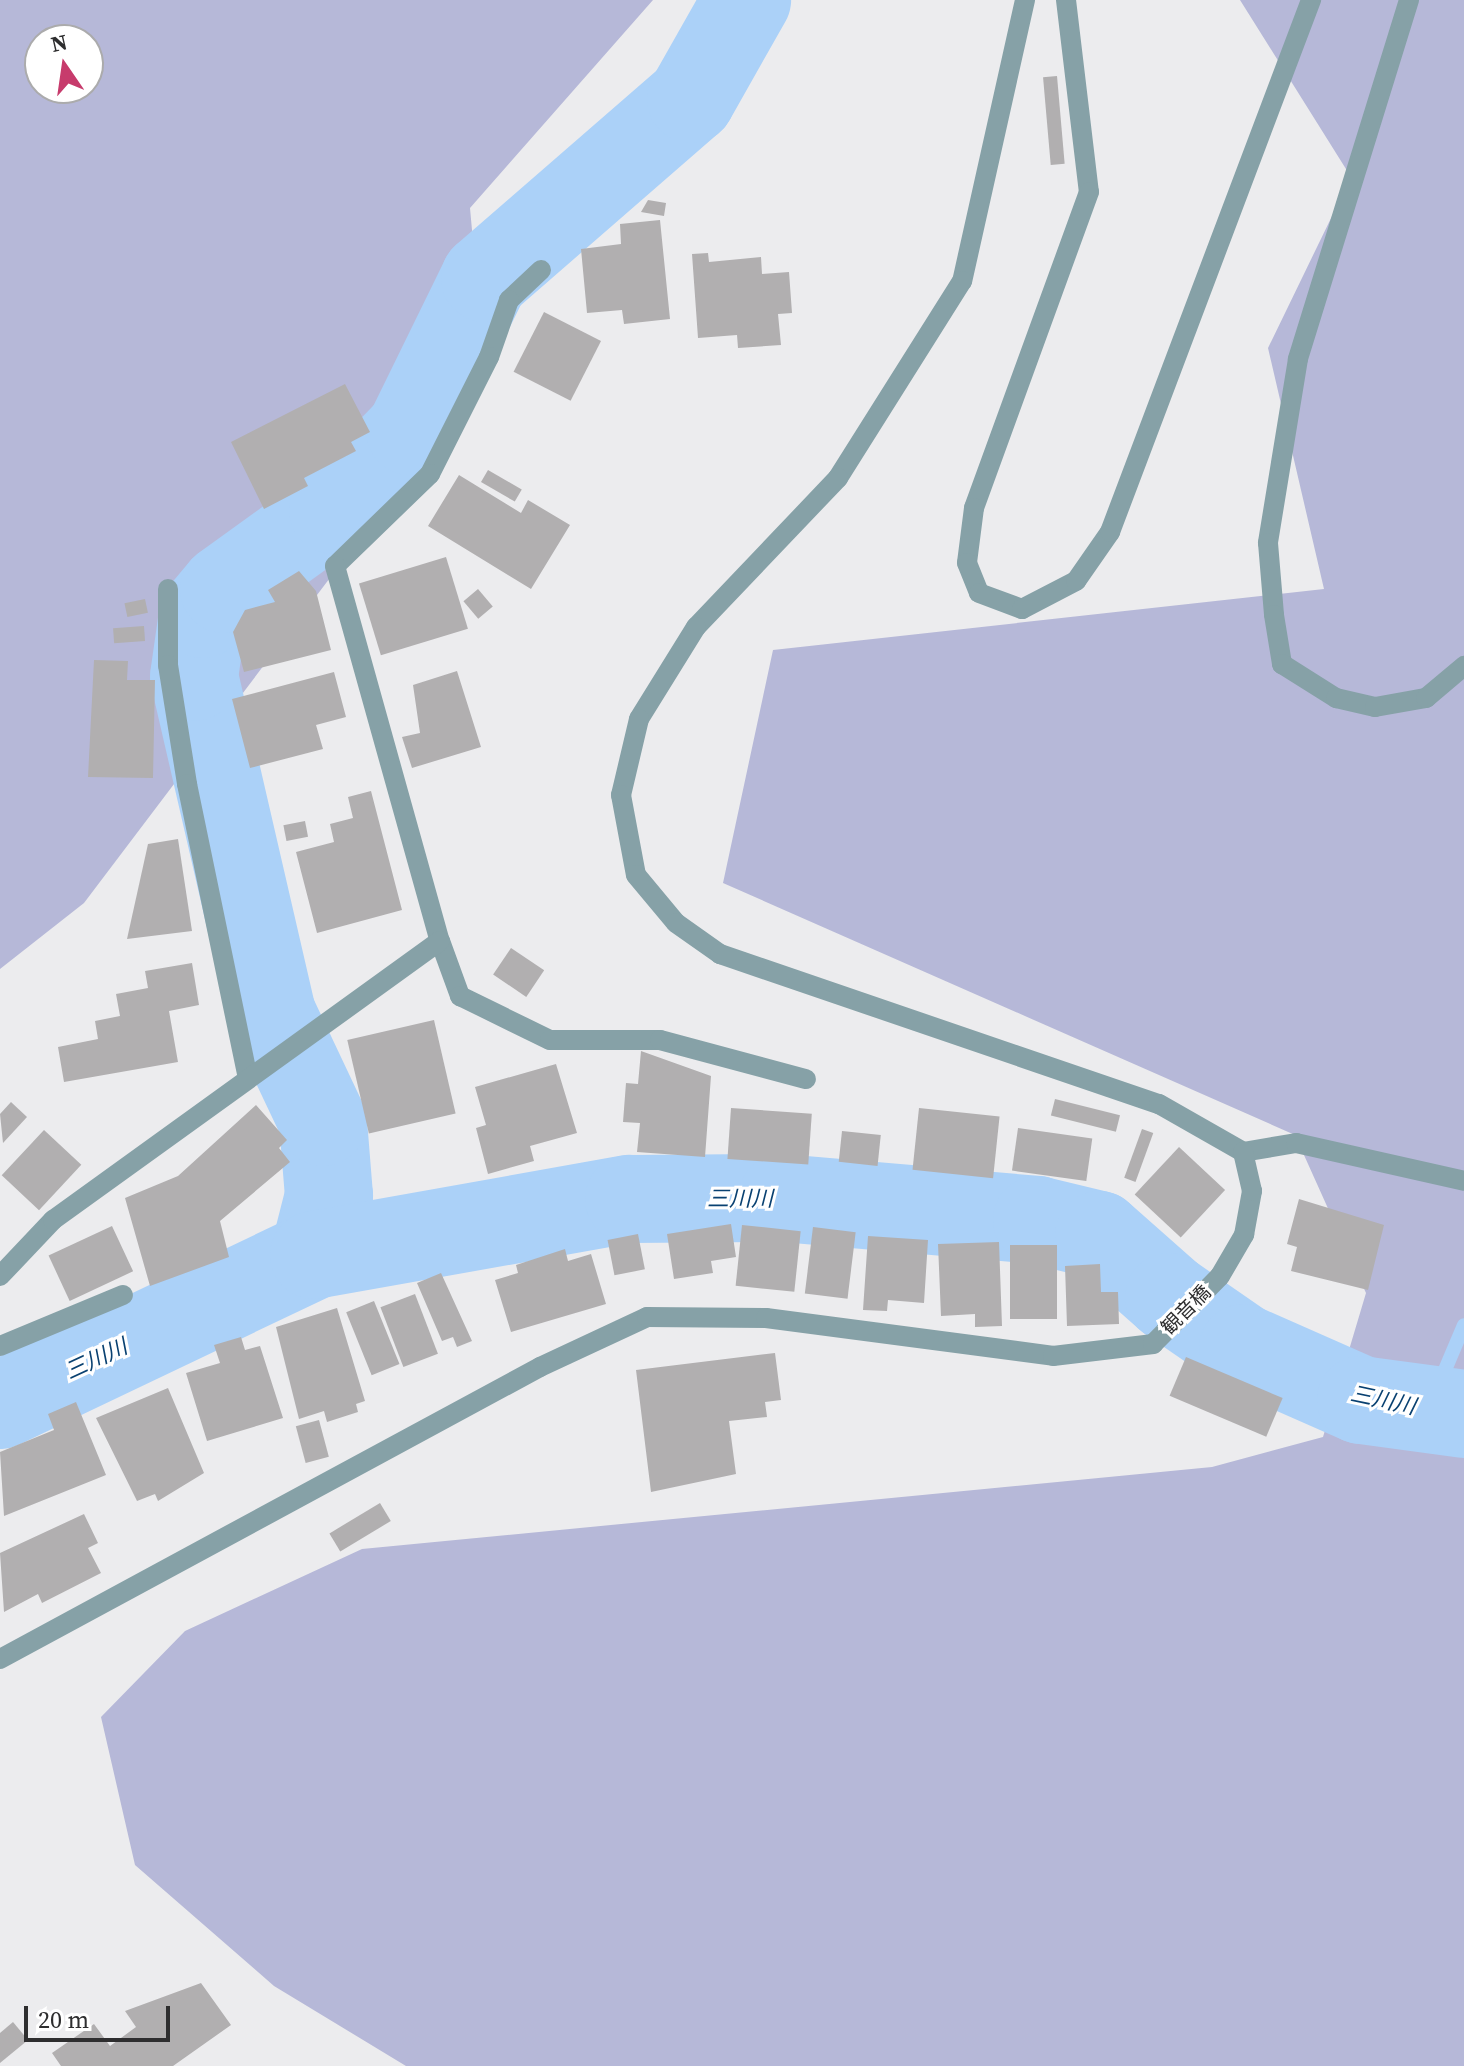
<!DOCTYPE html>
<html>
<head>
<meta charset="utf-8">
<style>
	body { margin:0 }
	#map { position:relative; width:1464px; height:2066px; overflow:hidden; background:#ececee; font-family:"Source Serif 4","Noto Sans JP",serif }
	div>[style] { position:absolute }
	.green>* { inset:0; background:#b6b8d8 }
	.stream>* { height:14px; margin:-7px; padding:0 7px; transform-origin:7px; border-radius:7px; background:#abd1f8 }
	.river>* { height:88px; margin:-44px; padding:0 44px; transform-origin:44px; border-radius:44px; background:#abd1f8 }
	.building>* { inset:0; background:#b1afb0; transform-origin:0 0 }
	.minor>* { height:20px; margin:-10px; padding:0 10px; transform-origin:10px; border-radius:10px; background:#86a1a7 }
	span { translate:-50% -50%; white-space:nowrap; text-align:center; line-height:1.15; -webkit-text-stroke:6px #fff; paint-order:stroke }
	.street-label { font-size:20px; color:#2e2e2f }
	.water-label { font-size:22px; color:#094171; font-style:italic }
	.north { position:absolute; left:24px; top:24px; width:80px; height:80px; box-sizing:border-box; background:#fff; border:2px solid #ababac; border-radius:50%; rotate:347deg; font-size:22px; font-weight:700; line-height:32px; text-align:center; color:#2e2e2f }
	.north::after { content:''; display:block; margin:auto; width:28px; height:36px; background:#c73b6c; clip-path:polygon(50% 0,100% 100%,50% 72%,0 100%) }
	.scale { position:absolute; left:24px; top:2006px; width:146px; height:36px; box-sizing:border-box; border:4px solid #2e2e2f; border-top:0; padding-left:10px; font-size:24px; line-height:28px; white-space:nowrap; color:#2e2e2f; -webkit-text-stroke:6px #fff; paint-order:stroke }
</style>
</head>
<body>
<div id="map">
	<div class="green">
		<div style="clip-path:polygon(evenodd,0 0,653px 0,470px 208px,485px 373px,84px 903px,0 969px,0 0,40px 40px,88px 40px,88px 88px,40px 88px,40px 40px)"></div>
		<div style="clip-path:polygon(1240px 0,1464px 0,1464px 2066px,406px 2066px,274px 1986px,135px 1865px,101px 1717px,185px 1631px,362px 1549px,1212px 1467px,1323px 1437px,1366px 1293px,1295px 1135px,723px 883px,773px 650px,1324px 589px,1268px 348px,1351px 177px)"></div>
	</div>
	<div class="stream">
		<div style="left:1428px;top:1410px;width:92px;rotate:-67deg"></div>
	</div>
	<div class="river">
		<div style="left:314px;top:1255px;width:61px;rotate:-75.7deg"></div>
		<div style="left:329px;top:1196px;width:74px;rotate:-94.6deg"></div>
		<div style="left:323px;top:1122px;width:119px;rotate:-115.3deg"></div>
		<div style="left:272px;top:1014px;width:346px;rotate:-103deg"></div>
		<div style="left:194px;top:677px;width:64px;rotate:-81.9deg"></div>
		<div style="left:203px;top:614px;width:33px;rotate:-50deg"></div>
		<div style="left:224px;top:589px;width:135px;rotate:-35.9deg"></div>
		<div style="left:333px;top:510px;width:110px;rotate:-45.7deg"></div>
		<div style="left:410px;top:431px;width:170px;rotate:-63.9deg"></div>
		<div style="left:485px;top:278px;width:273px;rotate:-41deg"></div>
		<div style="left:691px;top:99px;width:114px;rotate:-60.5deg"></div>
		<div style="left:0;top:1405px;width:348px;rotate:-25.5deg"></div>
		<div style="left:314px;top:1255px;width:320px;rotate:-10.1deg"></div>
		<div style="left:629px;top:1199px;width:153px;rotate:-0.4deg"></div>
		<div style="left:782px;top:1198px;width:256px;rotate:4.9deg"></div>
		<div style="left:1037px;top:1220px;width:64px;rotate:13.6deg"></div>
		<div style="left:1099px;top:1235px;width:94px;rotate:41.5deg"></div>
		<div style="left:1169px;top:1297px;width:90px;rotate:34.6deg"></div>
		<div style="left:1243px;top:1348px;width:129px;rotate:23.8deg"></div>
		<div style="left:1361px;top:1400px;width:104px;rotate:7.7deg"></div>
	</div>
	<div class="building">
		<div style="left:1057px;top:76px;width:88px;height:14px;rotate:85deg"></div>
		<div style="clip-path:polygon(648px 200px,666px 203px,664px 216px,641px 212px)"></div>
		<div style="clip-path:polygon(660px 220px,670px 319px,624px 324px,622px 310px,587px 313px,581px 249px,621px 244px,620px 224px)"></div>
		<div style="clip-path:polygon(708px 253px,709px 262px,761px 257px,762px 274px,789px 272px,792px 313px,778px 314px,781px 345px,738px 348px,737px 335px,698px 338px,692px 254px)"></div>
		<div style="left:544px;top:312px;width:64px;height:67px;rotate:27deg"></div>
		<div style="clip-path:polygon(345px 384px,370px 432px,351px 442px,356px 451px,304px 478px,308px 486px,264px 509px,231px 442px)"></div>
		<div style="left:488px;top:470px;width:39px;height:14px;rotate:30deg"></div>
		<div style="clip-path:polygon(459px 475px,521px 513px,528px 500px,570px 525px,531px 589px,428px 526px)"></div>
		<div style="left:446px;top:557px;width:75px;height:91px;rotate:73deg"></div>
		<div style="clip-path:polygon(299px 571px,316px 591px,331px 650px,244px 672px,233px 632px,245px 610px,275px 602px,268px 590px)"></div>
		<div style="left:478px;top:589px;width:23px;height:19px;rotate:50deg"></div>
		<div style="left:145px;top:599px;width:14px;height:21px;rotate:78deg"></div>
		<div style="left:144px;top:626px;width:15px;height:31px;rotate:86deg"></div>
		<div style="clip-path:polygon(94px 660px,128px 661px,127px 680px,155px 680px,153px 778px,88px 777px)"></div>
		<div style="clip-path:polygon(457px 671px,481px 747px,412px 768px,402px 737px,420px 733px,413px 685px)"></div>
		<div style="clip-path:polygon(334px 672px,346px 717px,316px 725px,323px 749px,250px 768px,232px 699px)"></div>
		<div style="clip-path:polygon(371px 791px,402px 910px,317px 933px,296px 852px,334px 842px,330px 824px,353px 818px,348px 797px)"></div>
		<div style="left:305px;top:821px;width:16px;height:22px;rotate:79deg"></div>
		<div style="clip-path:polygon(178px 839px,192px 931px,127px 939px,148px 844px)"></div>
		<div style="left:511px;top:948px;width:40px;height:32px;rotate:34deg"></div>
		<div style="clip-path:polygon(192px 963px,199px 1005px,169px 1011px,178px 1062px,64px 1082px,58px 1047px,98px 1039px,95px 1021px,120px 1016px,116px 994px,148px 988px,145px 971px)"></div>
		<div style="left:434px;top:1020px;width:96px;height:89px;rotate:77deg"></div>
		<div style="clip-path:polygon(641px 1051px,711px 1076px,705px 1157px,637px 1152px,640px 1123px,623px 1122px,626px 1083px,638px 1084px)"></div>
		<div style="clip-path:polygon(556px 1064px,577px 1133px,530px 1146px,534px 1161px,488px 1174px,476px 1128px,486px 1125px,475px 1087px)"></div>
		<div style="left:1055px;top:1099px;width:67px;height:17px;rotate:14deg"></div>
		<div style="clip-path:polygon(11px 1102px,27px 1117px,3px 1143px,0 1114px)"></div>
		<div style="clip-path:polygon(256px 1105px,287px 1140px,279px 1148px,290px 1162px,220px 1221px,229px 1257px,150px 1286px,125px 1198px,178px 1176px)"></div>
		<div style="left:731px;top:1108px;width:81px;height:51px;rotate:4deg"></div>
		<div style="left:919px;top:1108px;width:81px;height:62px;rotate:6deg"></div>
		<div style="left:1018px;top:1128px;width:75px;height:43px;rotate:8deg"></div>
		<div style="left:1142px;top:1129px;width:12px;height:52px;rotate:20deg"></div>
		<div style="left:44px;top:1130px;width:51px;height:62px;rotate:43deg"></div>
		<div style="left:842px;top:1131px;width:39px;height:31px;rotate:6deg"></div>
		<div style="left:1179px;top:1147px;width:63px;height:65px;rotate:43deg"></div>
		<div style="clip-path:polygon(1299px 1199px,1384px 1225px,1368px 1290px,1291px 1271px,1297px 1247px,1287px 1244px)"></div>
		<div style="clip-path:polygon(731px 1224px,736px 1257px,711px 1261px,713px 1273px,674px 1279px,667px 1234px)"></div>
		<div style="left:742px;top:1225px;width:59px;height:61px;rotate:6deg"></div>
		<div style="left:112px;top:1226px;width:50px;height:70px;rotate:65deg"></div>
		<div style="left:813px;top:1227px;width:43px;height:67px;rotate:7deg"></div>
		<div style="left:638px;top:1234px;width:36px;height:31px;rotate:79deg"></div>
		<div style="clip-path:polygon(868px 1236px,928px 1240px,924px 1303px,888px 1300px,887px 1311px,863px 1310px)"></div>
		<div style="clip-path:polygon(999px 1242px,1002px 1326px,975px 1327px,975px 1314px,941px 1316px,938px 1244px)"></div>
		<div style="left:1057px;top:1245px;width:74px;height:47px;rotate:90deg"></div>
		<div style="clip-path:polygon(565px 1249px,568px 1261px,591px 1254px,606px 1304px,511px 1332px,495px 1280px,518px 1273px,516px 1265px)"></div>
		<div style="clip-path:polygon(1100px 1264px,1101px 1292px,1118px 1292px,1119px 1324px,1067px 1326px,1065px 1266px)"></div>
		<div style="clip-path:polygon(441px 1273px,472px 1341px,457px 1347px,453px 1337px,442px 1341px,417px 1283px)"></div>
		<div style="left:415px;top:1294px;width:64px;height:37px;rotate:69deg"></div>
		<div style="left:374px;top:1301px;width:68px;height:30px;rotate:68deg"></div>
		<div style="clip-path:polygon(337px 1308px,365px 1401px,356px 1404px,358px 1412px,327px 1422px,324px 1411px,299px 1419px,276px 1327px)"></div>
		<div style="clip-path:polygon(241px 1337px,245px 1350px,260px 1346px,283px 1418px,207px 1441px,186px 1373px,220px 1363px,214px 1345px)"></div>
		<div style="clip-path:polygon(775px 1353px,781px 1400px,765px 1402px,767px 1417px,729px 1421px,736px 1474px,651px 1492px,636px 1370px)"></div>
		<div style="left:1186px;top:1357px;width:105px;height:42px;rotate:23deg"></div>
		<div style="clip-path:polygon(168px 1388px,204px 1473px,158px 1501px,155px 1494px,137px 1501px,96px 1418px)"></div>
		<div style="clip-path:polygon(76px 1402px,106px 1475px,4px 1516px,0 1452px,54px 1430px,48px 1414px)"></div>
		<div style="left:319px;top:1420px;width:38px;height:24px;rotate:75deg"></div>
		<div style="left:380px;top:1503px;width:21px;height:59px;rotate:59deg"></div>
		<div style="clip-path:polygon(84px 1514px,98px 1543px,88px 1548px,101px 1573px,42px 1603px,38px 1594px,4px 1612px,0 1553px)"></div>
		<div style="clip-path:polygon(201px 1983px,231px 2025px,173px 2066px,61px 2066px,52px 2053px,94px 2024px,110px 2046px,136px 2027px,125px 2011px)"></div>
		<div style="clip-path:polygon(13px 2022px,28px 2040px,0 2063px,0 2033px)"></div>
	</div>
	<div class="minor">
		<div style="left:1025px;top:0;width:288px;rotate:102.6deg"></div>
		<div style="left:962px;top:281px;width:233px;rotate:122.2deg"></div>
		<div style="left:838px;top:478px;width:206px;rotate:133.6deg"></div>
		<div style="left:696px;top:627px;width:108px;rotate:121.8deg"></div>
		<div style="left:639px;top:719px;width:78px;rotate:103.3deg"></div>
		<div style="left:621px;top:795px;width:81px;rotate:79.4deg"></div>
		<div style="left:636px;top:875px;width:62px;rotate:50.2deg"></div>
		<div style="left:676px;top:923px;width:54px;rotate:35.2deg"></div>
		<div style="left:720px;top:954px;width:464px;rotate:18.9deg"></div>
		<div style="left:1159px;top:1104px;width:97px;rotate:29.7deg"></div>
		<div style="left:1243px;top:1152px;width:54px;rotate:-9.6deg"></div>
		<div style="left:1296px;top:1143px;width:172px;rotate:12.7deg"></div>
		<div style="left:1066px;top:0;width:193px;rotate:83.2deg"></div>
		<div style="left:1089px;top:192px;width:336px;rotate:110deg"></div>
		<div style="left:974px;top:508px;width:55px;rotate:97.3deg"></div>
		<div style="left:967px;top:563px;width:32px;rotate:68deg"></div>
		<div style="left:979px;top:593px;width:46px;rotate:20.4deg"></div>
		<div style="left:1022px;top:609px;width:61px;rotate:-27.4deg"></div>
		<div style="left:1076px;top:581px;width:60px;rotate:-55.2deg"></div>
		<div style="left:1110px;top:532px;width:569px;rotate:-69.3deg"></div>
		<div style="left:1409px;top:0;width:376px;rotate:107.2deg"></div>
		<div style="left:1298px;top:359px;width:186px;rotate:99.3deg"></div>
		<div style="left:1268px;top:543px;width:72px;rotate:85.2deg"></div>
		<div style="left:1274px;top:615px;width:50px;rotate:80.7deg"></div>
		<div style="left:1282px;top:664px;width:64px;rotate:32.2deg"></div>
		<div style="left:1336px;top:698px;width:40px;rotate:13deg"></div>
		<div style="left:1375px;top:707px;width:52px;rotate:-10deg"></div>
		<div style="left:1426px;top:698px;width:50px;rotate:-40.1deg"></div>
		<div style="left:541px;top:270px;width:44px;rotate:136.8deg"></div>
		<div style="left:509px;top:300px;width:60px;rotate:109.3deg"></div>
		<div style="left:489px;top:357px;width:131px;rotate:116.8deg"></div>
		<div style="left:430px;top:474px;width:132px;rotate:135.9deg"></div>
		<div style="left:335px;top:566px;width:389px;rotate:74.4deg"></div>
		<div style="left:440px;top:941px;width:59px;rotate:70deg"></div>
		<div style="left:460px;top:996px;width:100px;rotate:26.1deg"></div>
		<div style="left:550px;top:1040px;width:110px"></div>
		<div style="left:660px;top:1040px;width:151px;rotate:15deg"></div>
		<div style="left:168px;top:589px;width:76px;rotate:90deg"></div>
		<div style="left:168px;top:665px;width:121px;rotate:80.9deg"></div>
		<div style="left:187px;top:784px;width:297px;rotate:78.3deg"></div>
		<div style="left:0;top:1276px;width:77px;rotate:-46.6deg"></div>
		<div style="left:53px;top:1220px;width:477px;rotate:-35.8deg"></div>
		<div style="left:0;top:1346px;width:133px;rotate:-22.5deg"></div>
		<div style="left:0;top:1659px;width:614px;rotate:-28.4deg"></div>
		<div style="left:540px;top:1367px;width:118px;rotate:-25deg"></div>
		<div style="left:647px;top:1317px;width:119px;rotate:0.5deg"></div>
		<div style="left:766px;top:1318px;width:290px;rotate:7.5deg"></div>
		<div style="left:1053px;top:1356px;width:101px;rotate:-6.8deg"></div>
		<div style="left:1153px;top:1344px;width:95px;rotate:-45.4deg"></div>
		<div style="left:1220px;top:1276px;width:48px;rotate:-59.7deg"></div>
		<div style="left:1244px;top:1235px;width:45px;rotate:-79.7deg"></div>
		<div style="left:1252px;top:1191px;width:40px;rotate:-103deg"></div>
	</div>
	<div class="street-label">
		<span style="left:1186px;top:1310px;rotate:-45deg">観音橋</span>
	</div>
	<div class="water-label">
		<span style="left:740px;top:1199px">三川川</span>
		<span style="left:96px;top:1359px;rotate:-25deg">三川川</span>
		<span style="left:1383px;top:1400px;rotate:12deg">三川川</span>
	</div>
	<div class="north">N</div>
	<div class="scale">20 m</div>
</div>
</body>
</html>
